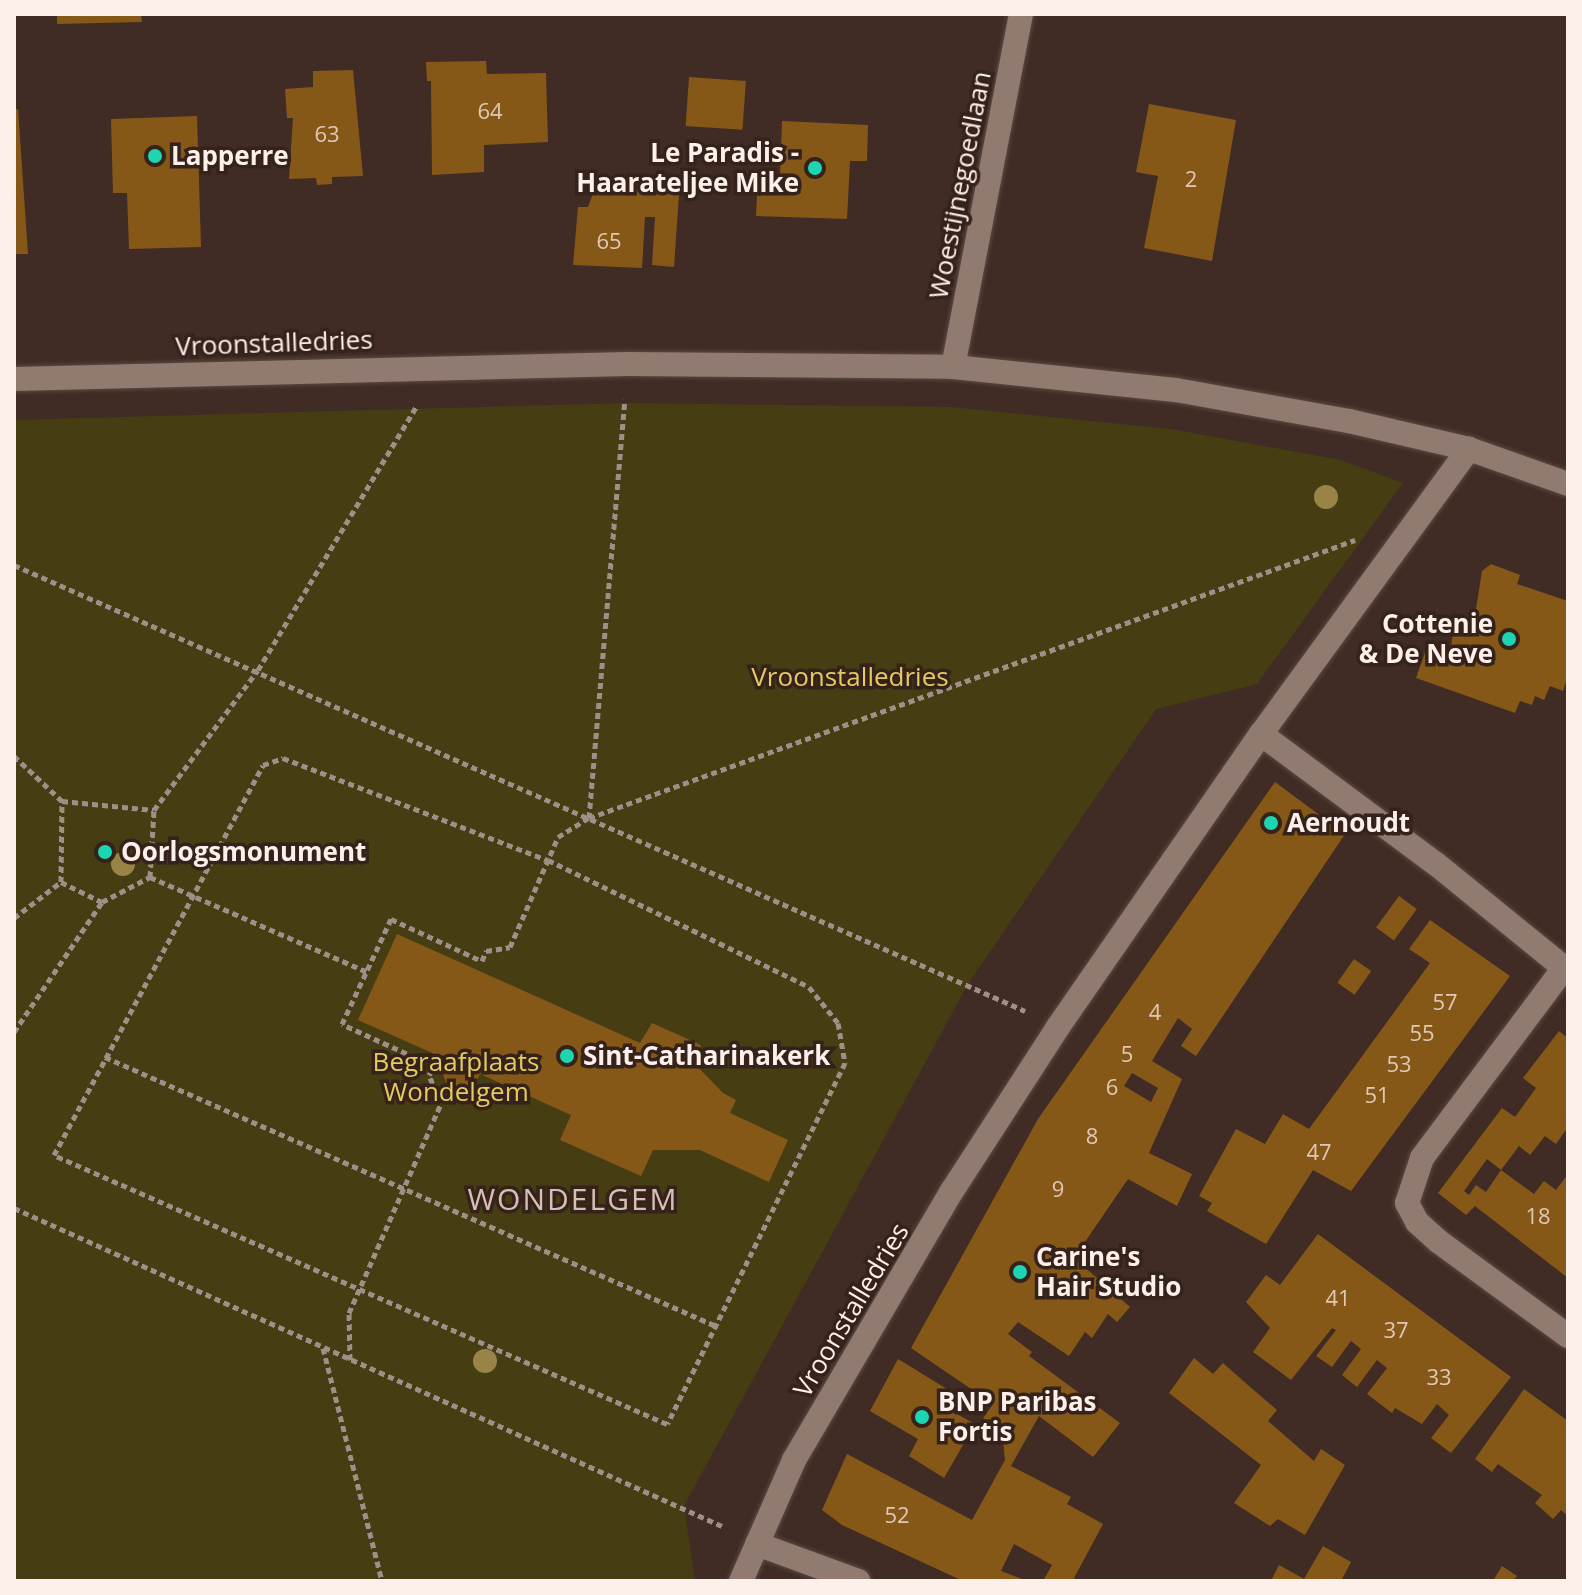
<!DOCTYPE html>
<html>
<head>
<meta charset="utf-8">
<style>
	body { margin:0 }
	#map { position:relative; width:1582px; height:1595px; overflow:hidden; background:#402c24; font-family:"Open Sans",sans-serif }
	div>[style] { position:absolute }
	.green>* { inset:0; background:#473d13 }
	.building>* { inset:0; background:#865818; transform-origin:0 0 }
	.path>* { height:5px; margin-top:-2.5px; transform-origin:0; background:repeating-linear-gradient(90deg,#a08f88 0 6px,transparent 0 10px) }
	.roads { filter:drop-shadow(0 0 2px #5a4942) drop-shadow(0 0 2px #5a4942) }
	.minor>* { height:24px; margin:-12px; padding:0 12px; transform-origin:12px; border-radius:12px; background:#917a70 }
	.trees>* { width:24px; height:24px; margin:-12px; border-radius:50%; background:#9a8346 }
	.dots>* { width:22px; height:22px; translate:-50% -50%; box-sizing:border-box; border:4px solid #35221a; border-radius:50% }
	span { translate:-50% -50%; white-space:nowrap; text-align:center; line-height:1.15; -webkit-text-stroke:7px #35221a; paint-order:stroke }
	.number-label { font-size:22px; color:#dfc9b6 }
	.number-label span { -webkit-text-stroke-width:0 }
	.poi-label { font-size:26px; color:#fdefea; font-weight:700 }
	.right { translate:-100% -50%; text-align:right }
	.left { translate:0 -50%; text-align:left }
	.street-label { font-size:26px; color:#fdefea }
	.park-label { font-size:26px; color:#e3ca61 }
	.quarter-label { font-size:30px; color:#d8bfb4; letter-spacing:2px }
	.frame { position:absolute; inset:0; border:16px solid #fdefea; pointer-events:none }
</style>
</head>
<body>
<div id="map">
	<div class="green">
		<div style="clip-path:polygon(629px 403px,951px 407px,1171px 429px,1341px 460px,1403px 483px,1257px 684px,1156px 709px,968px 984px,684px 1506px,695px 1581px,14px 1581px,14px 420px)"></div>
	</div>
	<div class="building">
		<div style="clip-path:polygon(57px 14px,141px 14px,142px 22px,57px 24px)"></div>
		<div style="clip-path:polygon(486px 61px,487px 74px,546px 73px,548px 142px,484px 145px,484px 172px,432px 175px,431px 81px,427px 81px,426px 62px)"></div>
		<div style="clip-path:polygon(353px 70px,363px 176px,332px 177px,332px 184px,317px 185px,316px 178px,289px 179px,293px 118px,287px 118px,285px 89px,313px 87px,313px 71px)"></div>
		<div style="left:689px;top:77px;width:57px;height:49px;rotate:4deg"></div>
		<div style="clip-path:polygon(1149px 104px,1236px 120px,1212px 261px,1144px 248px,1158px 176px,1136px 172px)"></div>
		<div style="clip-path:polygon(18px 109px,28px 254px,14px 254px,14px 110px)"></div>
		<div style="clip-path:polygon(197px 116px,201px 247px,129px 249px,127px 193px,113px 193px,111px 119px)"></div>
		<div style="clip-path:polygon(782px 121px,868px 125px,867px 161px,850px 161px,847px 219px,756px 216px,758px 175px,780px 175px)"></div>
		<div style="clip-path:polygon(600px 175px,680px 180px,674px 267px,652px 265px,655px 217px,645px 217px,642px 268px,573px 265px,578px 207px,588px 207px)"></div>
		<div style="clip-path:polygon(1491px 564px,1520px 575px,1517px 584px,1568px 601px,1568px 676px,1563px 691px,1550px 686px,1544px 700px,1535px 696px,1532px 705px,1520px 701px,1515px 713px,1416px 678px,1429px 641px,1451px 649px,1453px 632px,1466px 637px,1463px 623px,1476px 609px,1482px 571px)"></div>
		<div style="clip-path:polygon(evenodd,1275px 782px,1345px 834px,1196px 1056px,1181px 1046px,1192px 1029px,1178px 1018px,1152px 1061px,1182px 1079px,1149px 1153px,1192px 1174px,1177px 1206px,1128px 1179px,1074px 1258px,1130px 1307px,1117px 1322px,1108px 1314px,1092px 1338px,1085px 1332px,1069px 1356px,1018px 1322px,1008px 1334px,1032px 1352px,1029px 1356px,1120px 1423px,1093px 1457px,1039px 1416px,1011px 1466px,1071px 1497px,1067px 1504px,1103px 1524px,1074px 1578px,1080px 1581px,1043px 1581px,1052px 1565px,1014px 1544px,1001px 1571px,1027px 1581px,963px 1581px,842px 1525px,822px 1510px,847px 1454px,972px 1520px,1005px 1460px,1002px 1430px,983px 1418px,994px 1403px,974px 1399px,977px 1393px,911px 1348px,1038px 1119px,1275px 782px,1132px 1073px,1158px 1088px,1151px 1102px,1124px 1086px,1132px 1073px)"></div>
		<div style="left:1399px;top:896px;width:22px;height:39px;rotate:36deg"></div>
		<div style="clip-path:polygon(1430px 920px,1510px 976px,1351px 1191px,1313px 1170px,1266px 1244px,1207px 1211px,1212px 1203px,1199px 1196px,1236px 1129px,1265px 1144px,1283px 1114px,1309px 1129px,1430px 963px,1409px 949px)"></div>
		<div style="clip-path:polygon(397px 934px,640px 1043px,652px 1023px,701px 1045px,694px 1063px,723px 1093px,736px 1100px,730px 1113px,788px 1140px,769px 1182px,700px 1150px,653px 1150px,641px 1176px,560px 1140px,571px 1115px,480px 1074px,474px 1086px,463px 1091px,447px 1084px,442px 1073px,448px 1060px,358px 1020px)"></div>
		<div style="left:1354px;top:959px;width:21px;height:29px;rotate:35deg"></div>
		<div style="clip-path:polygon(1559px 1031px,1568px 1038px,1568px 1127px,1556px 1144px,1545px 1136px,1530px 1155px,1519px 1146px,1501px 1170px,1487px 1159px,1464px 1191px,1469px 1195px,1476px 1185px,1486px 1192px,1501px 1170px,1534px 1194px,1544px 1181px,1556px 1190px,1568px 1174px,1568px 1278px,1475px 1206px,1466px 1215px,1438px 1193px,1502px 1108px,1515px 1117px,1536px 1088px,1523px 1078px)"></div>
		<div style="clip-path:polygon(1318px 1234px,1511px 1377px,1451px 1453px,1431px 1438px,1449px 1415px,1437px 1404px,1422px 1424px,1395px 1408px,1392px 1413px,1367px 1394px,1387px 1368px,1377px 1360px,1357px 1387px,1342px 1375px,1361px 1349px,1351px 1341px,1332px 1367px,1316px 1356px,1336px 1330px,1332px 1328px,1291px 1380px,1253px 1352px,1270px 1328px,1246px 1302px,1266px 1275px,1280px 1285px)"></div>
		<div style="clip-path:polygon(1194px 1358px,1213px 1374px,1223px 1363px,1249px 1386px,1277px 1410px,1268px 1421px,1314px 1461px,1321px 1449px,1345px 1465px,1305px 1535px,1278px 1519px,1270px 1526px,1234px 1503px,1261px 1465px,1169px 1393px)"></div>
		<div style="clip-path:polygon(898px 1359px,947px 1389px,937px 1403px,975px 1424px,944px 1478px,909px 1456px,918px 1439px,870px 1411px)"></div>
		<div style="clip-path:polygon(1524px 1389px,1568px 1421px,1568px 1516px,1561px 1510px,1553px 1519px,1535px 1503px,1542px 1495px,1498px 1464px,1492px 1472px,1475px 1459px)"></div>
		<div style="clip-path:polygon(1323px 1546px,1351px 1562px,1341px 1581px,1271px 1581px,1279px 1565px,1304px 1579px)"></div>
		<div style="clip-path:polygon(1502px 1566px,1517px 1576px,1513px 1581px,1493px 1581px)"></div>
	</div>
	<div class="path">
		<div style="left:14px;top:565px;width:1105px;rotate:23.8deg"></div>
		<div style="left:14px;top:756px;width:66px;rotate:43.2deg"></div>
		<div style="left:283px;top:758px;width:284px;rotate:21.1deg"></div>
		<div style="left:548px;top:860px;width:290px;rotate:25.9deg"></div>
		<div style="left:809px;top:987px;width:46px;rotate:51.1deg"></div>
		<div style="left:838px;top:1023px;width:41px;rotate:80.1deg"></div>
		<div style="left:845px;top:1063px;width:402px;rotate:116.2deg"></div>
		<div style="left:667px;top:1424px;width:669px;rotate:-156.31deg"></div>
		<div style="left:54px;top:1155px;width:442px;rotate:-61.8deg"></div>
		<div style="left:263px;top:765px;width:21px;rotate:-19deg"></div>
		<div style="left:589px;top:818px;width:420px;rotate:-85.1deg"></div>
		<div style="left:150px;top:877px;width:237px;rotate:23.6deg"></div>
		<div style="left:61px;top:882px;width:81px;rotate:-89.3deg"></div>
		<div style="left:62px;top:801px;width:92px;rotate:5.6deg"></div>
		<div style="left:14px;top:918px;width:59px;rotate:-37.5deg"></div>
		<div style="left:61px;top:882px;width:46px;rotate:26deg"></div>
		<div style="left:14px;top:1032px;width:157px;rotate:-55.9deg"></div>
		<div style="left:102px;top:902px;width:54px;rotate:-27.5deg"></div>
		<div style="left:150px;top:877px;width:67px;rotate:-86.6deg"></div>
		<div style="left:154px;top:810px;width:174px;rotate:-53.4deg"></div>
		<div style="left:258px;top:670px;width:307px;rotate:-59deg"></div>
		<div style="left:105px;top:1057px;width:668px;rotate:23.76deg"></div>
		<div style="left:14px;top:1208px;width:778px;rotate:24.19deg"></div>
		<div style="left:323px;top:1348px;width:240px;rotate:75.8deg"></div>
		<div style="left:350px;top:1360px;width:47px;rotate:-91.2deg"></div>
		<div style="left:349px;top:1313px;width:236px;rotate:-66.3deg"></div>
		<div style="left:444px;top:1097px;width:9px;rotate:-153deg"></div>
		<div style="left:436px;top:1093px;width:19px;rotate:-111deg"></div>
		<div style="left:429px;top:1075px;width:10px;rotate:-61deg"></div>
		<div style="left:434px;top:1066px;width:101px;rotate:-155.5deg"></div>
		<div style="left:342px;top:1024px;width:116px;rotate:-65deg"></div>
		<div style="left:391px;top:919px;width:100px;rotate:24.8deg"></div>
		<div style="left:482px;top:961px;width:11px;rotate:-68deg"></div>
		<div style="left:486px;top:951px;width:24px;rotate:-9deg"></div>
		<div style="left:510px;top:947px;width:120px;rotate:-66.4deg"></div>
		<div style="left:558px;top:837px;width:36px;rotate:-32deg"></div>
		<div style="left:589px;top:818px;width:815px;rotate:-19.95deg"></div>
	</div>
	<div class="roads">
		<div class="minor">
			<div style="left:953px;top:367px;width:359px;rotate:-79.1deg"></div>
			<div style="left:14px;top:379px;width:614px;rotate:-1.4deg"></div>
			<div style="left:628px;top:364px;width:325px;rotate:0.5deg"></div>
			<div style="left:953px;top:367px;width:224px;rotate:5.9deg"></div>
			<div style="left:1176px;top:390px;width:176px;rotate:10.2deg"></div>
			<div style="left:1349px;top:421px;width:123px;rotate:13.1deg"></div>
			<div style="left:1469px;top:449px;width:105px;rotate:19.5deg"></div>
			<div style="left:1261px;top:734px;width:217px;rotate:36.6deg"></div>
			<div style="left:1435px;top:863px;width:171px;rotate:39.1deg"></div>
			<div style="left:1564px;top:968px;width:237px;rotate:126.8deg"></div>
			<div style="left:1422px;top:1158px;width:47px;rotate:108.4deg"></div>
			<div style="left:1407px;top:1203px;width:21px;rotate:62deg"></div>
			<div style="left:1417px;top:1222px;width:28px;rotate:42deg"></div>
			<div style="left:1438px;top:1241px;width:161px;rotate:36.2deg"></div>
			<div style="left:757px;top:1544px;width:108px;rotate:20.1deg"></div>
			<div style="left:741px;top:1581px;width:132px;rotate:-66.3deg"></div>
			<div style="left:794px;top:1460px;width:312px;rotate:-59.6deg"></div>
			<div style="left:952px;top:1191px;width:195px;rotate:-57.1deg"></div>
			<div style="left:1058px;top:1027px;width:356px;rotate:-55.3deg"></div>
			<div style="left:1261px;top:734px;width:353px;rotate:-53.9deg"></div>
		</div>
	</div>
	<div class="trees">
		<div style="left:1326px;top:497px"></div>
		<div style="left:123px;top:864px"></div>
		<div style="left:485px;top:1361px"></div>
	</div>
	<div class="dots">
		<div style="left:155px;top:156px;background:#1ed5b1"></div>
		<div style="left:815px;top:168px;background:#1ed5b1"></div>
		<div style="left:1509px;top:639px;background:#1ed5b1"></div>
		<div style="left:1271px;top:823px;background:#1ed5b1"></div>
		<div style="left:105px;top:852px;background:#1ed5b1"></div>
		<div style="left:567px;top:1056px;background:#1ed5b1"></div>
		<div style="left:1020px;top:1272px;background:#1ed5b1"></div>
		<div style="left:922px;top:1417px;background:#1ed5b1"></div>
	</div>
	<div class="number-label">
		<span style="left:490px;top:111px">64</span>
		<span style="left:327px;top:134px">63</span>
		<span style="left:1191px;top:179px">2</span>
		<span style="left:609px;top:241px">65</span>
		<span style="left:1445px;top:1002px">57</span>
		<span style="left:1155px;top:1012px">4</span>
		<span style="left:1422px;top:1033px">55</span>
		<span style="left:1127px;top:1054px">5</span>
		<span style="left:1399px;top:1064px">53</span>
		<span style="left:1112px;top:1087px">6</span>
		<span style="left:1377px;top:1095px">51</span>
		<span style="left:1092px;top:1136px">8</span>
		<span style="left:1319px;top:1152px">47</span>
		<span style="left:1058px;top:1189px">9</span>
		<span style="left:1538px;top:1216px">18</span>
		<span style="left:1338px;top:1298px">41</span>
		<span style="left:1396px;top:1330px">37</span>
		<span style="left:1439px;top:1377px">33</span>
		<span style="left:897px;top:1515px">52</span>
	</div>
	<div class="poi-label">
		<span class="right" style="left:799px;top:168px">Le Paradis -<br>Haarateljee Mike</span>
		<span class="left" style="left:171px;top:156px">Lapperre</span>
		<span class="right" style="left:1493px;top:639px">Cottenie<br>&amp; De Neve</span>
		<span class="left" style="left:1287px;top:823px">Aernoudt</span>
		<span class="left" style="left:121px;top:852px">Oorlogsmonument</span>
		<span class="left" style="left:583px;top:1056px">Sint-Catharinakerk</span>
		<span class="left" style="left:1036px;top:1272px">Carine's<br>Hair Studio</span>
		<span class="left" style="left:938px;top:1417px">BNP Paribas<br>Fortis</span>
	</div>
	<div class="street-label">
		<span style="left:960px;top:185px;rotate:-79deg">Woestijnegoedlaan</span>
		<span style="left:274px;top:343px;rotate:-2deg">Vroonstalledries</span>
		<span style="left:851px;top:1310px;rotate:-59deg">Vroonstalledries</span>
	</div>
	<div class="park-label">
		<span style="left:850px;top:677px">Vroonstalledries</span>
		<span style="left:456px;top:1077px">Begraafplaats<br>Wondelgem</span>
	</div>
	<div class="quarter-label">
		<span style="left:573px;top:1199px">WONDELGEM</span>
	</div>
	<div class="frame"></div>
</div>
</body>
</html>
